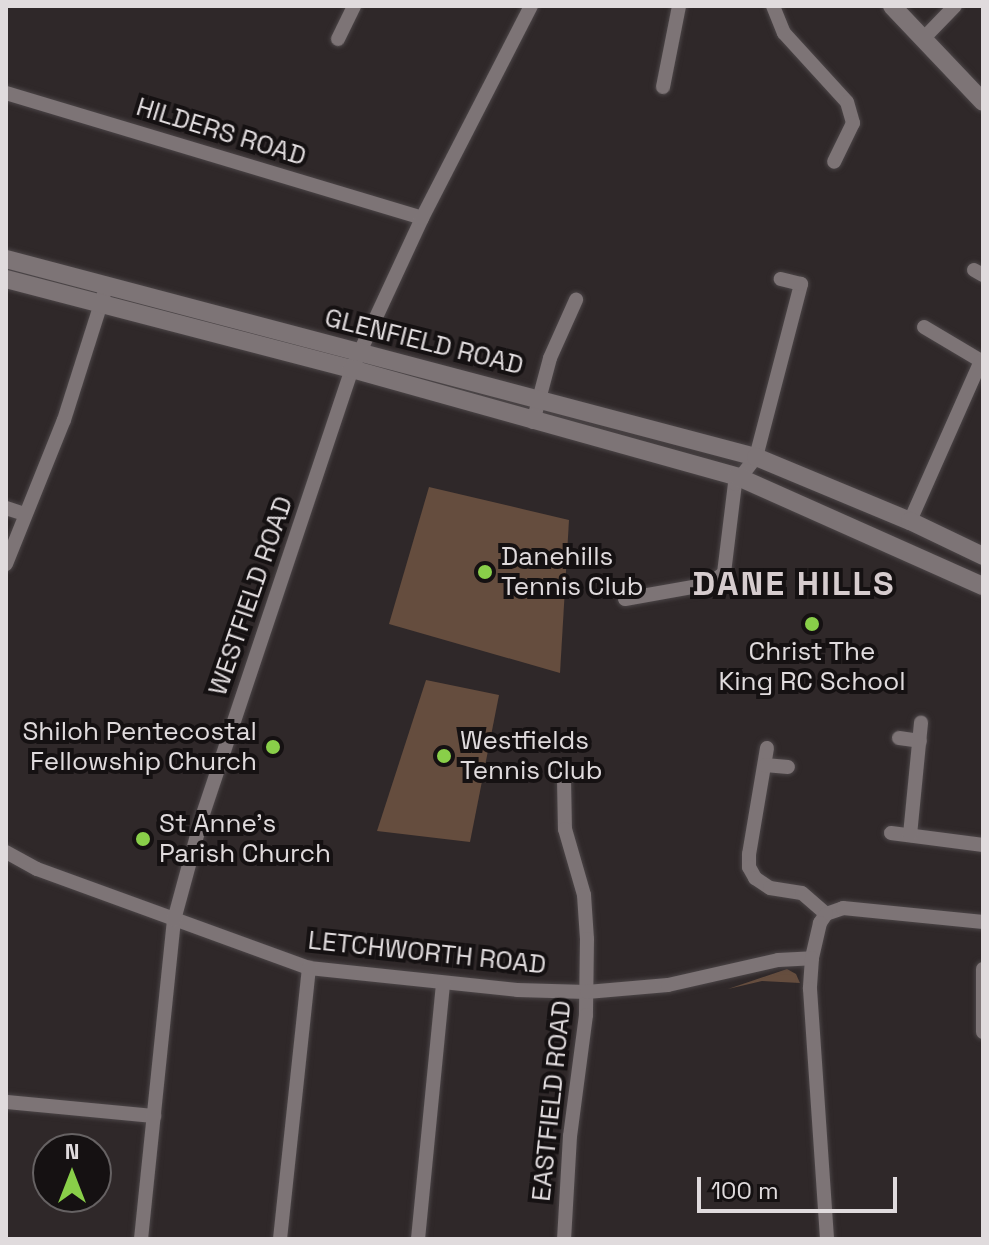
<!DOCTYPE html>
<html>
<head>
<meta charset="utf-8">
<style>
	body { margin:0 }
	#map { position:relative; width:989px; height:1245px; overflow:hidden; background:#2f2829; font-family:"Space Grotesk",sans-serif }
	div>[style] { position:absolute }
	.green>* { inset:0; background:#654d3e }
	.roads { filter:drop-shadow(0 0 2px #4b4547) drop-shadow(0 0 2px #4b4547) }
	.minor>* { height:14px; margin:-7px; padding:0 7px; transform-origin:7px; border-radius:7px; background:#7d7476 }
	.tertiary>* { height:18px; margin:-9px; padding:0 9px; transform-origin:9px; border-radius:9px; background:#7d7476 }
	.dots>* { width:22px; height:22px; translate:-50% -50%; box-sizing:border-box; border:4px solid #151112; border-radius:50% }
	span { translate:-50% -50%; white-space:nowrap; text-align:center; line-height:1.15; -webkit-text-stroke:8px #151112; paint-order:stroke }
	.street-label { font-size:26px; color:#e0dbdd }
	.poi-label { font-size:26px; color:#e0dbdd }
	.left { translate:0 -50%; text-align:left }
	.right { translate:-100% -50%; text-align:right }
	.district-label { font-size:34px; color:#d6ccce; font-weight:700; letter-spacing:2px }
	.frame { position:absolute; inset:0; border:8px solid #e0dbdd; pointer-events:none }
	.north { position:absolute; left:32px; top:1133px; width:80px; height:80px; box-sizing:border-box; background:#151112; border:2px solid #666263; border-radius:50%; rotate:0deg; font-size:22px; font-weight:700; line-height:32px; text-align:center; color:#e0dbdd }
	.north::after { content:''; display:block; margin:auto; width:28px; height:36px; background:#89cf49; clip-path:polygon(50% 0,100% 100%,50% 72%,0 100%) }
	.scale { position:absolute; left:697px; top:1177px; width:200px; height:36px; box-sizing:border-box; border:4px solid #e0dbdd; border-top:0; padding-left:10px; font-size:24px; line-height:28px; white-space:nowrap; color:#e0dbdd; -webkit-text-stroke:6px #151112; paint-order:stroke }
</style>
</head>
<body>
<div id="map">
	<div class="green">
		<div style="clip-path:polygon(429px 487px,569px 520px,560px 673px,389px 624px)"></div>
		<div style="clip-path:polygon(426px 680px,499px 695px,470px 842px,377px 831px)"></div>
		<div style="clip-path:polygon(787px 969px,796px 974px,800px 983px,762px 981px,728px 989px)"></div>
	</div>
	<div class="roads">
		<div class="minor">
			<div style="left:773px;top:6px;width:29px;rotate:68deg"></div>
			<div style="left:784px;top:33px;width:93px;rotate:47.6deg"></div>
			<div style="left:847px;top:102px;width:22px;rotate:74deg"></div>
			<div style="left:853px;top:123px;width:43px;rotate:116deg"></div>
			<div style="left:338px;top:39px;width:37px;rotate:-64deg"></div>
			<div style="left:923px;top:39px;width:46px;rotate:-45.9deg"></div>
			<div style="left:663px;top:87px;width:83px;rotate:-78.8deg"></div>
			<div style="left:6px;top:93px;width:434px;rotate:16.7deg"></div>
			<div style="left:974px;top:270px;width:10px;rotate:29deg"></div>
			<div style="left:924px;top:327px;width:69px;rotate:30.7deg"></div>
			<div style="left:533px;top:422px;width:66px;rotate:-75.1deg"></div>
			<div style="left:550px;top:358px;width:64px;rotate:-65.9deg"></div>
			<div style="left:6px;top:508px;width:19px;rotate:18deg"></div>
			<div style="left:910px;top:521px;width:175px;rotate:-66.1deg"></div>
			<div style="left:6px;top:564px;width:155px;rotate:-68.1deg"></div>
			<div style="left:64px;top:420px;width:132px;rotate:-72.4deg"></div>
			<div style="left:625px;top:599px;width:85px;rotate:-10.1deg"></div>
			<div style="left:709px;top:584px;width:19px;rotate:-36deg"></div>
			<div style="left:724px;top:573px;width:90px;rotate:-83deg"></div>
			<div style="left:735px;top:484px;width:34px;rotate:-52deg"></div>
			<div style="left:756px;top:457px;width:179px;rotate:-75.4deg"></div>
			<div style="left:801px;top:284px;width:21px;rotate:-166deg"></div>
			<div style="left:899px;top:738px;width:21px;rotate:8deg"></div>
			<div style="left:767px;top:748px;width:108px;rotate:99.6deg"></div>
			<div style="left:749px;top:854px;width:13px;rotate:90deg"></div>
			<div style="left:749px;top:867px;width:13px;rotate:61deg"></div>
			<div style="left:755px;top:878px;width:18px;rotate:34deg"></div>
			<div style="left:770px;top:888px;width:32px;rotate:9deg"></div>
			<div style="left:802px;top:893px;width:32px;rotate:41deg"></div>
			<div style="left:826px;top:914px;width:18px;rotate:-19deg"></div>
			<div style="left:843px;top:908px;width:141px;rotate:5.7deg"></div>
			<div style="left:765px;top:765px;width:23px;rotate:5deg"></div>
			<div style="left:564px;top:779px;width:50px;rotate:88.9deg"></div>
			<div style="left:565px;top:829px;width:69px;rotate:73.9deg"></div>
			<div style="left:584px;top:895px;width:44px;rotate:86.1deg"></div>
			<div style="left:587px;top:939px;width:76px;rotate:90.8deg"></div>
			<div style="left:586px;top:1015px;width:122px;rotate:97.5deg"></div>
			<div style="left:570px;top:1136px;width:103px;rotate:93.3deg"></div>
			<div style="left:891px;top:833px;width:93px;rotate:7.4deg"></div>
			<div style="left:910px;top:835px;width:113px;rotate:-84.4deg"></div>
			<div style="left:6px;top:852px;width:35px;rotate:29deg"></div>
			<div style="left:37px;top:869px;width:289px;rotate:20deg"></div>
			<div style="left:309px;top:968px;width:209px;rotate:6deg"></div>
			<div style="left:517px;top:990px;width:70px;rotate:1.6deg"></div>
			<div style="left:587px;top:992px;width:81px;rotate:-4.9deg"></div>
			<div style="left:668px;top:985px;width:113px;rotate:-12.8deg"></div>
			<div style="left:778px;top:960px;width:34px;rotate:-3deg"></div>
			<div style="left:826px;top:914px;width:11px;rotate:124deg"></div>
			<div style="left:820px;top:923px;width:36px;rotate:103deg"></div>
			<div style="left:812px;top:958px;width:31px;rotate:94deg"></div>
			<div style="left:810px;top:989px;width:251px;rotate:86.1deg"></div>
			<div style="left:983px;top:969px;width:63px;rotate:90deg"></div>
			<div style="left:6px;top:1102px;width:149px;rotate:5.4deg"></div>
			<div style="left:141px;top:1239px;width:321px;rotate:-84.1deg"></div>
			<div style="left:174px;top:920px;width:107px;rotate:-74.8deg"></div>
			<div style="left:202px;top:817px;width:472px;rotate:-71.5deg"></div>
			<div style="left:352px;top:369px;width:166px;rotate:-65.1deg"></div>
			<div style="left:422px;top:218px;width:238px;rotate:-62.8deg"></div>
			<div style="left:280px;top:1239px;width:273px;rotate:-83.9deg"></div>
			<div style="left:418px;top:1239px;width:257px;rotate:-84.4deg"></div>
		</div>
		<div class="tertiary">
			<div style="left:892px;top:6px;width:132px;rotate:46.5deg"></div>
			<div style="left:6px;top:259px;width:776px;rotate:14.79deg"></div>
			<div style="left:756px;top:457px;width:167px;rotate:22.6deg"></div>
			<div style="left:910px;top:521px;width:81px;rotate:25.6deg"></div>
			<div style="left:6px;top:279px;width:358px;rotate:14.6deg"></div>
			<div style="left:352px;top:369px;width:401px;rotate:15.6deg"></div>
			<div style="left:738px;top:477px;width:268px;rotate:24deg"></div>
		</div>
	</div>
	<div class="dots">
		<div style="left:485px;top:572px;background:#89cf49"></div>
		<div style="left:812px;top:624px;background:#89cf49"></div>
		<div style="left:273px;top:747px;background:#89cf49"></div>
		<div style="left:444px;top:756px;background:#89cf49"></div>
		<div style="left:143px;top:839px;background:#89cf49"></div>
	</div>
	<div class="street-label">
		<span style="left:221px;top:132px;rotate:17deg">HILDERS ROAD</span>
		<span style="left:424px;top:342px;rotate:14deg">GLENFIELD ROAD</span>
		<span style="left:251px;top:596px;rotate:-71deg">WESTFIELD ROAD</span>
		<span style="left:427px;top:953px;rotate:6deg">LETCHWORTH ROAD</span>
		<span style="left:552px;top:1101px;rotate:-84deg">EASTFIELD ROAD</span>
	</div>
	<div class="poi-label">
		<span class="left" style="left:501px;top:572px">Danehills<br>Tennis Club</span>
		<span style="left:812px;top:667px">Christ The<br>King RC School</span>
		<span class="right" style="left:257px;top:747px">Shiloh Pentecostal<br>Fellowship Church</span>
		<span class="left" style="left:460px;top:756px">Westfields<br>Tennis Club</span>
		<span class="left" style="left:159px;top:839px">St Anne's<br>Parish Church</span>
	</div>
	<div class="district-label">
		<span style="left:794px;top:584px">DANE HILLS</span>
	</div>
	<div class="frame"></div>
	<div class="north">N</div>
	<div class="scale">100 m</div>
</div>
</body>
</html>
